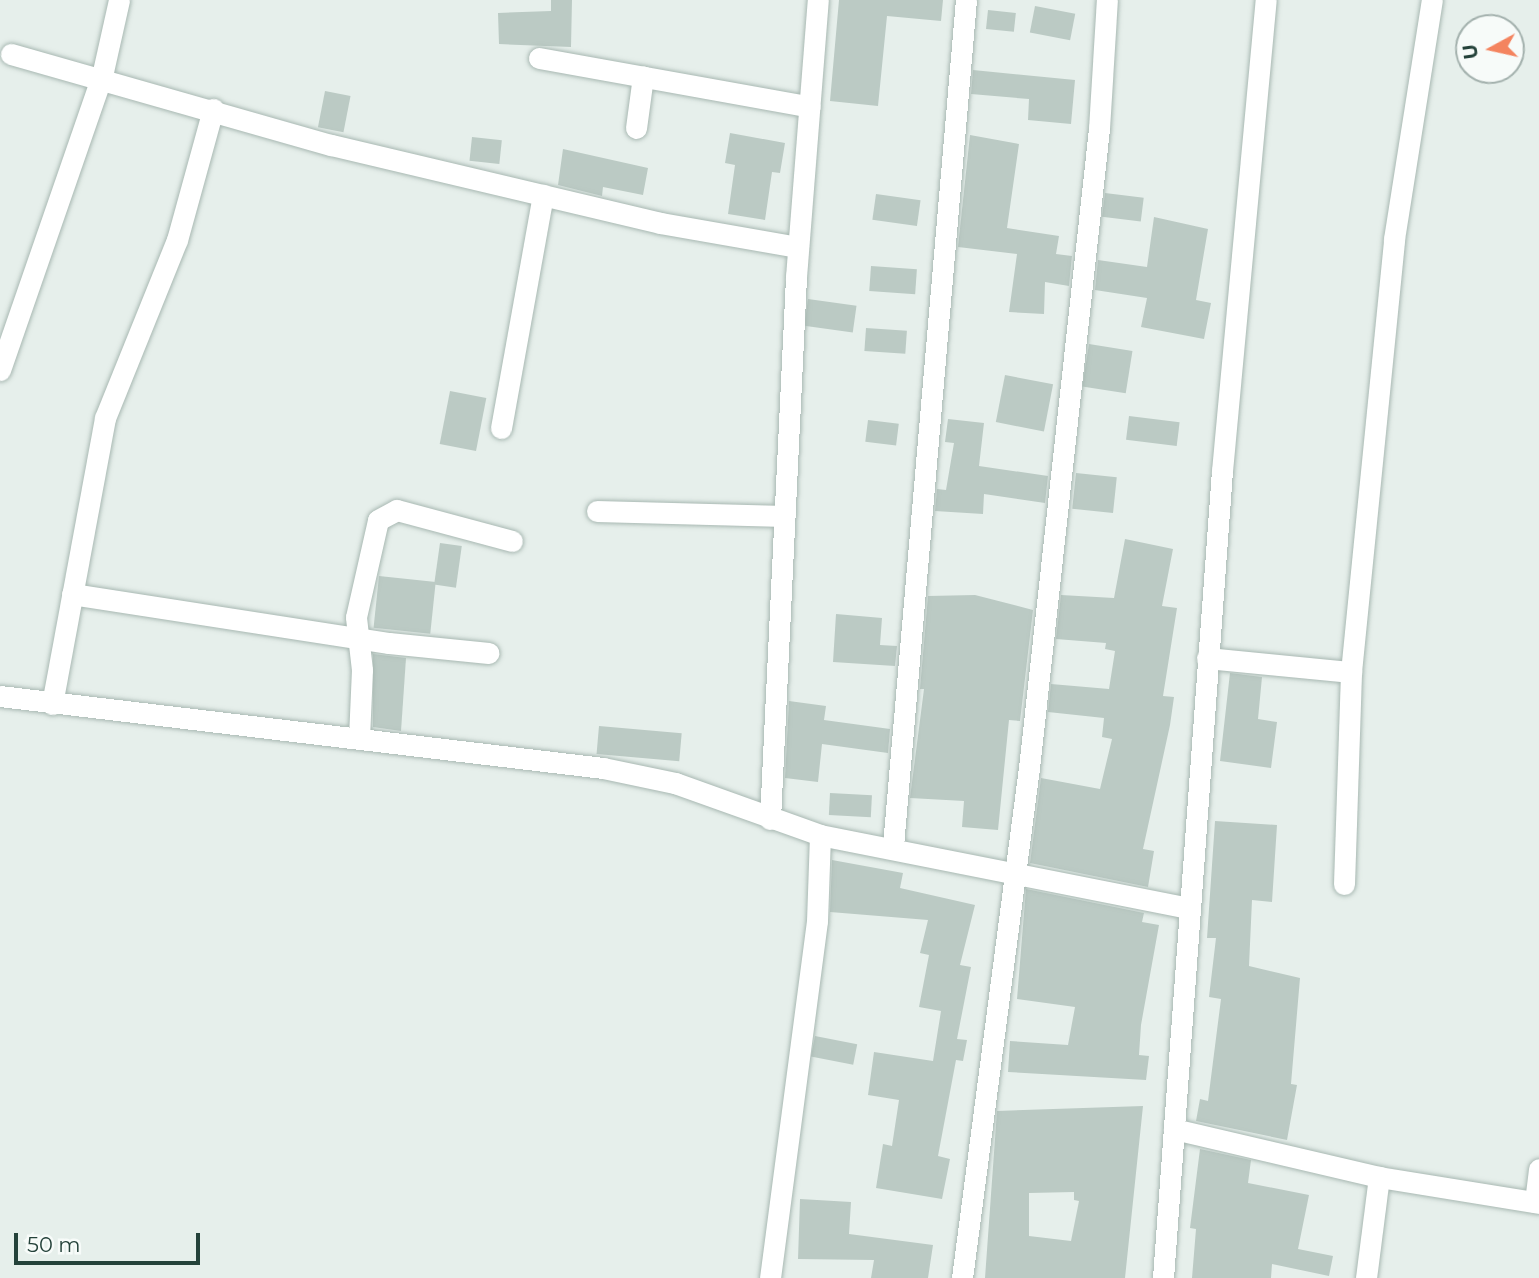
<!DOCTYPE html>
<html>
<head>
<meta charset="utf-8">
<style>
	body { margin:0 }
	#map { position:relative; width:1539px; height:1278px; overflow:hidden; background:#e6efeb; font-family:Montserrat,sans-serif }
	div>[style] { position:absolute }
	.building>* { inset:0; background:#bbcac4; transform-origin:0 0 }
	.roads { filter:drop-shadow(0 0 2px #a8b8b2) drop-shadow(0 0 2px #a8b8b2) }
	.minor>* { height:21px; margin:-10.5px; padding:0 10.5px; transform-origin:10.5px; border-radius:10.5px; background:#fff }
	span { translate:-50% -50%; white-space:nowrap; text-align:center; line-height:1.15; -webkit-text-stroke:5px #f7fbf9; paint-order:stroke }
	.north { position:absolute; left:1455px; top:14px; width:70px; height:70px; box-sizing:border-box; background:#f7fbf9; border:2px solid #a3b1ad; border-radius:50%; rotate:262deg; font-size:19px; font-weight:700; line-height:28px; text-align:center; color:#24423a }
	.north::after { content:''; display:block; margin:auto; width:24px; height:32px; background:#f4845f; clip-path:polygon(50% 0,100% 100%,50% 72%,0 100%) }
	.scale { position:absolute; left:14px; top:1233px; width:186px; height:32px; box-sizing:border-box; border:4px solid #24423a; border-top:0; padding-left:9px; font-size:21px; line-height:24px; white-space:nowrap; color:#24423a; -webkit-text-stroke:5px #f7fbf9; paint-order:stroke }
</style>
</head>
<body>
<div id="map">
	<div class="building">
		<div style="clip-path:polygon(551px 0,572px 0,571px 47px,499px 44px,498px 13px,551px 11px)"></div>
		<div style="clip-path:polygon(839px 0,943px 0,941px 21px,887px 16px,878px 106px,830px 101px)"></div>
		<div style="left:1035px;top:6px;width:41px;height:27px;rotate:11deg"></div>
		<div style="left:988px;top:10px;width:28px;height:19px;rotate:6deg"></div>
		<div style="clip-path:polygon(973px 70px,1075px 80px,1071px 124px,1028px 120px,1029px 99px,971px 94px)"></div>
		<div style="left:325px;top:91px;width:26px;height:37px;rotate:11deg"></div>
		<div style="clip-path:polygon(730px 133px,785px 143px,780px 173px,772px 172px,765px 220px,728px 214px,735px 165px,725px 163px)"></div>
		<div style="clip-path:polygon(970px 135px,1019px 144px,1007px 228px,1059px 236px,1056px 254px,1072px 256px,1069px 286px,1045px 282px,1044px 314px,1009px 312px,1017px 254px,958px 247px)"></div>
		<div style="left:472px;top:137px;width:30px;height:24px;rotate:6deg"></div>
		<div style="clip-path:polygon(563px 149px,648px 168px,643px 195px,603px 187px,602px 196px,558px 185px)"></div>
		<div style="left:1105px;top:193px;width:39px;height:24px;rotate:7deg"></div>
		<div style="left:876px;top:194px;width:45px;height:26px;rotate:8deg"></div>
		<div style="clip-path:polygon(1154px 217px,1208px 229px,1196px 300px,1211px 303px,1204px 339px,1141px 327px,1147px 298px,1095px 290px,1098px 260px,1147px 267px)"></div>
		<div style="left:871px;top:266px;width:46px;height:25px;rotate:4deg"></div>
		<div style="left:808px;top:299px;width:49px;height:27px;rotate:8deg"></div>
		<div style="left:866px;top:328px;width:41px;height:23px;rotate:4deg"></div>
		<div style="left:1089px;top:344px;width:44px;height:43px;rotate:9deg"></div>
		<div style="left:1005px;top:375px;width:49px;height:48px;rotate:11deg"></div>
		<div style="left:450px;top:391px;width:37px;height:54px;rotate:11deg"></div>
		<div style="left:1129px;top:416px;width:51px;height:24px;rotate:7deg"></div>
		<div style="clip-path:polygon(948px 419px,984px 423px,979px 466px,1048px 476px,1045px 503px,984px 494px,983px 514px,935px 511px,937px 489px,946px 490px,954px 443px,945px 442px)"></div>
		<div style="left:868px;top:420px;width:31px;height:22px;rotate:7deg"></div>
		<div style="left:1076px;top:473px;width:41px;height:36px;rotate:6deg"></div>
		<div style="clip-path:polygon(1125px 539px,1173px 549px,1162px 606px,1177px 608px,1163px 696px,1174px 697px,1170px 725px,1143px 849px,1154px 851px,1148px 887px,1030px 863px,1041px 778px,1100px 789px,1112px 739px,1102px 737px,1104px 718px,1048px 712px,1051px 684px,1109px 689px,1115px 651px,1105px 649px,1106px 643px,1056px 639px,1061px 595px,1114px 598px)"></div>
		<div style="left:440px;top:543px;width:22px;height:42px;rotate:8deg"></div>
		<div style="left:379px;top:576px;width:57px;height:52px;rotate:6deg"></div>
		<div style="clip-path:polygon(975px 595px,1033px 610px,1020px 721px,1009px 720px,998px 830px,962px 827px,964px 801px,910px 798px,924px 689px,920px 689px,928px 596px)"></div>
		<div style="clip-path:polygon(836px 614px,882px 618px,880px 645px,897px 646px,895px 666px,833px 662px)"></div>
		<div style="clip-path:polygon(373px 654px,406px 658px,401px 731px,373px 727px)"></div>
		<div style="clip-path:polygon(1230px 673px,1262px 677px,1258px 719px,1277px 722px,1271px 768px,1220px 761px)"></div>
		<div style="clip-path:polygon(789px 701px,826px 706px,824px 720px,890px 729px,888px 753px,822px 744px,818px 782px,785px 778px)"></div>
		<div style="left:599px;top:726px;width:83px;height:28px;rotate:5deg"></div>
		<div style="left:830px;top:793px;width:42px;height:22px;rotate:3deg"></div>
		<div style="clip-path:polygon(1215px 821px,1277px 825px,1272px 902px,1252px 900px,1249px 966px,1300px 978px,1291px 1084px,1297px 1085px,1287px 1140px,1196px 1121px,1200px 1099px,1208px 1101px,1221px 999px,1209px 997px,1216px 938px,1207px 938px)"></div>
		<div style="clip-path:polygon(832px 860px,903px 873px,900px 888px,975px 905px,960px 965px,971px 967px,957px 1039px,967px 1040px,963px 1061px,956px 1060px,938px 1156px,950px 1159px,942px 1199px,876px 1188px,883px 1144px,892px 1146px,899px 1100px,868px 1095px,874px 1052px,933px 1061px,941px 1011px,919px 1007px,929px 955px,920px 953px,928px 920px,830px 912px)"></div>
		<div style="clip-path:polygon(1026px 889px,1144px 913px,1142px 922px,1159px 925px,1141px 1025px,1139px 1055px,1149px 1056px,1146px 1080px,1008px 1072px,1010px 1041px,1068px 1045px,1075px 1007px,1017px 999px)"></div>
		<div style="left:815px;top:1036px;width:43px;height:21px;rotate:11deg"></div>
		<div style="clip-path:polygon(evenodd,1143px 1106px,1125px 1278px,985px 1278px,997px 1111px,1143px 1106px,1074px 1192px,1074px 1200px,1079px 1201px,1071px 1241px,1029px 1236px,1029px 1193px,1074px 1192px)"></div>
		<div style="clip-path:polygon(1200px 1149px,1251px 1160px,1248px 1183px,1309px 1195px,1298px 1249px,1333px 1256px,1329px 1276px,1272px 1264px,1271px 1278px,1192px 1278px,1196px 1229px,1190px 1228px)"></div>
		<div style="clip-path:polygon(800px 1199px,851px 1202px,849px 1234px,933px 1245px,928px 1278px,871px 1278px,874px 1260px,798px 1259px)"></div>
	</div>
	<div class="roads">
		<div class="minor">
			<div style="left:11px;top:54px;width:333px;rotate:15.9deg"></div>
			<div style="left:331px;top:145px;width:338px;rotate:13.3deg"></div>
			<div style="left:660px;top:223px;width:140px;rotate:9.9deg"></div>
			<div style="left:539px;top:58px;width:275px;rotate:10.2deg"></div>
			<div style="left:636px;top:128px;width:52px;rotate:-82.3deg"></div>
			<div style="left:0;top:370px;width:311px;rotate:-70.9deg"></div>
			<div style="left:102px;top:76px;width:78px;rotate:-77.4deg"></div>
			<div style="left:501px;top:428px;width:237px;rotate:-79.8deg"></div>
			<div style="left:597px;top:511px;width:187px;rotate:1.5deg"></div>
			<div style="left:72px;top:594px;width:321px;rotate:8.8deg"></div>
			<div style="left:389px;top:643px;width:100px;rotate:5.7deg"></div>
			<div style="left:1207px;top:658px;width:145px;rotate:5.6deg"></div>
			<div style="left:1351px;top:672px;width:435px;rotate:-84.3deg"></div>
			<div style="left:1394px;top:239px;width:242px;rotate:-81deg"></div>
			<div style="left:0;top:696px;width:607px;rotate:6.81deg"></div>
			<div style="left:603px;top:768px;width:74px;rotate:11.8deg"></div>
			<div style="left:675px;top:783px;width:154px;rotate:19.7deg"></div>
			<div style="left:820px;top:835px;width:375px;rotate:11.2deg"></div>
			<div style="left:52px;top:704px;width:291px;rotate:-79.5deg"></div>
			<div style="left:105px;top:418px;width:192px;rotate:-68deg"></div>
			<div style="left:177px;top:240px;width:136px;rotate:-74.6deg"></div>
			<div style="left:359px;top:738px;width:68px;rotate:-87.5deg"></div>
			<div style="left:362px;top:670px;width:53px;rotate:-96.5deg"></div>
			<div style="left:356px;top:617px;width:99px;rotate:-77.2deg"></div>
			<div style="left:378px;top:520px;width:21px;rotate:-28deg"></div>
			<div style="left:397px;top:510px;width:119px;rotate:15.1deg"></div>
			<div style="left:770px;top:819px;width:543px;rotate:-87.25deg"></div>
			<div style="left:796px;top:277px;width:278px;rotate:-85.5deg"></div>
			<div style="left:893px;top:846px;width:849px;rotate:-85.07deg"></div>
			<div style="left:1344px;top:884px;width:212px;rotate:-88.1deg"></div>
			<div style="left:1174px;top:1129px;width:211px;rotate:13.2deg"></div>
			<div style="left:1379px;top:1177px;width:162px;rotate:9.2deg"></div>
			<div style="left:1535px;top:1202px;width:33px;rotate:-83deg"></div>
			<div style="left:770px;top:1278px;width:360px;rotate:-82.5deg"></div>
			<div style="left:817px;top:921px;width:86px;rotate:-88deg"></div>
			<div style="left:962px;top:1278px;width:514px;rotate:-82.52deg"></div>
			<div style="left:1029px;top:768px;width:643px;rotate:-83.75deg"></div>
			<div style="left:1099px;top:129px;width:129px;rotate:-86.5deg"></div>
			<div style="left:1163px;top:1278px;width:809px;rotate:-85.82deg"></div>
			<div style="left:1222px;top:471px;width:473px;rotate:-84.7deg"></div>
			<div style="left:1366px;top:1278px;width:102px;rotate:-82.7deg"></div>
		</div>
	</div>
	<div class="north">U</div>
	<div class="scale">50 m</div>
</div>
</body>
</html>
